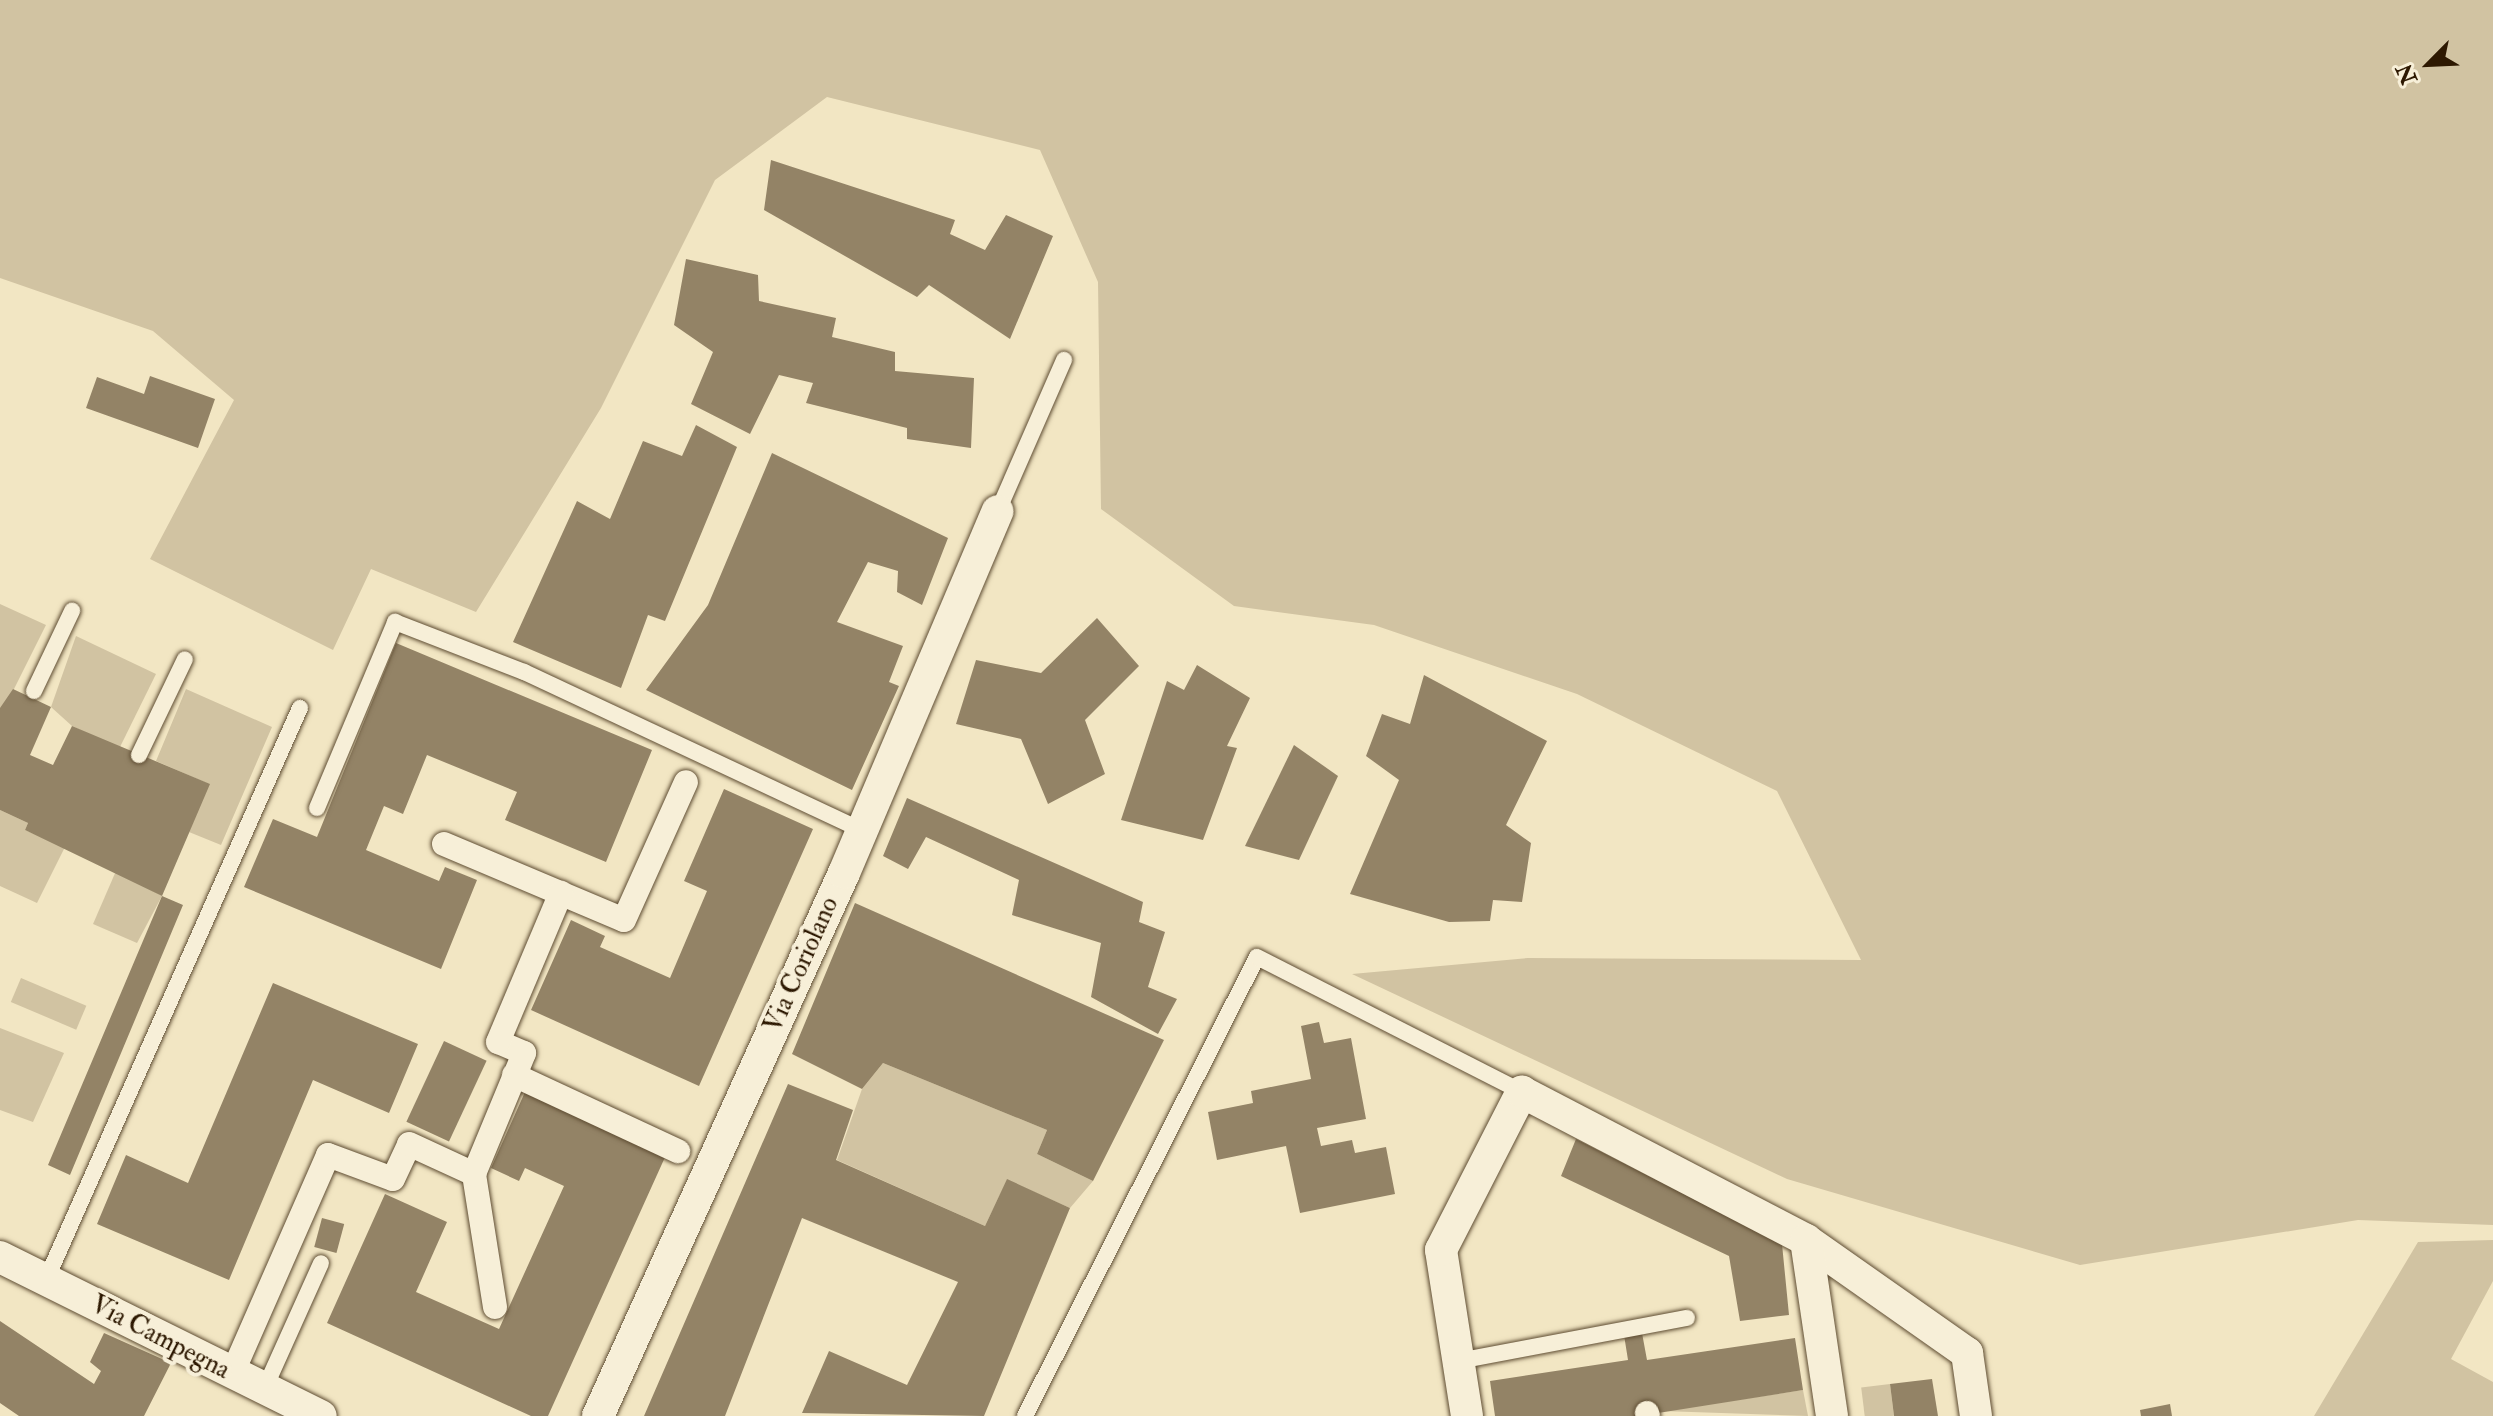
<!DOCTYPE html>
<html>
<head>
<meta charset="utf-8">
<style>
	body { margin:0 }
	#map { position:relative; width:2493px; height:1416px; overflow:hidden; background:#f2e6c3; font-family:"IM FELL Double Pica",serif }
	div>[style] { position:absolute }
	.green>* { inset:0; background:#d1c3a2; transform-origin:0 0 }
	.building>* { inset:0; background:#938366; transform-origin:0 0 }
	.roads { filter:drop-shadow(0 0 2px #5e4c32) drop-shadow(0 0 2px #5e4c32) }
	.service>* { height:16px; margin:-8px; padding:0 8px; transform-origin:8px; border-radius:8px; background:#f7efd8 }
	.pedestrian>* { height:24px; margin:-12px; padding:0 12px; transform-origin:12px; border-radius:12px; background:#f7efd8 }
	.minor>* { height:32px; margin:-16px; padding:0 16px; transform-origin:16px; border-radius:16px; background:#f7efd8 }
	span { translate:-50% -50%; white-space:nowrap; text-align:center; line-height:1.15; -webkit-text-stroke:8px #f7efd8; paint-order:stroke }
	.street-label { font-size:26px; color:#2d1801 }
	.north { position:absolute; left:2389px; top:24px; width:80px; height:80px; -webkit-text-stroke:6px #f7efd8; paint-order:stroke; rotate:246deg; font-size:22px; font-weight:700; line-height:32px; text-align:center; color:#2d1801 }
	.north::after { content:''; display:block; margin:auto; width:28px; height:36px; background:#2d1801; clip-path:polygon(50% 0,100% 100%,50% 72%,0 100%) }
</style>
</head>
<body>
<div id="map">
	<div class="green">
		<div style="clip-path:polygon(0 0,2493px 0,2493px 1225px,2358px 1220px,2080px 1265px,1787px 1179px,1352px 974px,1528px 958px,1861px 960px,1777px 791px,1577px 694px,1374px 625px,1234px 606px,1101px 509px,1098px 282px,1040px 150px,827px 97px,715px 180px,601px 408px,476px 612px,371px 569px,333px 650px,150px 559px,234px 400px,153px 331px,0 278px)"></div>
		<div style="clip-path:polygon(0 604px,46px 625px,4px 709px,0 708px)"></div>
		<div style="clip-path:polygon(76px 636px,156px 674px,119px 749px,72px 726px,51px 707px)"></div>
		<div style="clip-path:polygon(186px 689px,272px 727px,221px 845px,189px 832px,209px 784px,156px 761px)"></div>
		<div style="clip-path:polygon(0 810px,28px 823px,25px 830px,65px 847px,37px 903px,0 886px)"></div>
		<div style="clip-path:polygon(116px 871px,162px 896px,137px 943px,93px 924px)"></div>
		<div style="left:21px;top:978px;width:71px;height:26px;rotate:23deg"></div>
		<div style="clip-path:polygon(0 1028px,64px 1053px,33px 1122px,0 1110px)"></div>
		<div style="clip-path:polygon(883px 1063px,1047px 1130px,1037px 1154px,1093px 1181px,1070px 1208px,1007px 1180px,985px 1226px,837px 1160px,862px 1089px)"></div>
		<div style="clip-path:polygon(2493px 1240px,2493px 1281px,2451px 1359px,2493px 1382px,2493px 1416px,2314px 1416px,2418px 1242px)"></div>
		<div style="left:1890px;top:1384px;width:32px;height:29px;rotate:83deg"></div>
		<div style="clip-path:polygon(1803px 1390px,1808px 1416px,1662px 1411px)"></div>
	</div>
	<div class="building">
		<div style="clip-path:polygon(771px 160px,955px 220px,950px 234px,985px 250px,1006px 215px,1053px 236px,1010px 339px,929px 285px,917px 297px,764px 210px)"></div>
		<div style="clip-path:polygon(686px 259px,758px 275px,759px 301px,836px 318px,832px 337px,895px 352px,895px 371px,974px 378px,971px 448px,907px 439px,907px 428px,806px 403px,813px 383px,779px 375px,750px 434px,691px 404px,713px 352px,674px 325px)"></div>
		<div style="clip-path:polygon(150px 376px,215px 399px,198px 448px,86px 408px,97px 377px,144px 394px)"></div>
		<div style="clip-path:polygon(696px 425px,737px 447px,665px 621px,648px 615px,621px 688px,513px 642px,577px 501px,610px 519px,643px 441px,682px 456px)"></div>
		<div style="clip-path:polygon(772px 453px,948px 538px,922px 605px,897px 592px,898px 571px,868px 562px,837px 622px,903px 646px,889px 682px,899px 686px,852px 790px,646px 690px,708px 605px)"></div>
		<div style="clip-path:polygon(1097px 618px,1139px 666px,1085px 720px,1105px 774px,1048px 804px,1021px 739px,956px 724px,976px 660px,1041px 673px)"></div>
		<div style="clip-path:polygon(396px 643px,652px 750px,606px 862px,505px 820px,517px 792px,427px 755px,403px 814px,384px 806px,366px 850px,439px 881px,445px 867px,477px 880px,441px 969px,244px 887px,273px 819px,317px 837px)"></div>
		<div style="clip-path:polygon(1197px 665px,1250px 698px,1227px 746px,1237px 748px,1203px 840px,1121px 820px,1167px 681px,1184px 690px)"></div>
		<div style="clip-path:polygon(1424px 675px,1547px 741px,1506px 825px,1531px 843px,1522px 902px,1493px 900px,1490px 921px,1449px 922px,1350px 894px,1399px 780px,1366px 756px,1382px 714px,1410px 724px)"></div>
		<div style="clip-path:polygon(13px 689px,51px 707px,30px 755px,53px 765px,72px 726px,210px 784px,162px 896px,183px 905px,70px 1175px,48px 1165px,162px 896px,25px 830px,28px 823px,0 810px,0 708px)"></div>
		<div style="clip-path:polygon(1294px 745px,1338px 776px,1299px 860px,1245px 846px)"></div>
		<div style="clip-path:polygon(724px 789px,813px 829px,699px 1086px,531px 1010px,571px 920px,605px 936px,600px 947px,670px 978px,707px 891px,684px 881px)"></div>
		<div style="clip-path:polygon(907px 798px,1143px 902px,1139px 922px,1165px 932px,1148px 987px,1177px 999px,1158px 1034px,1091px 997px,1101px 943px,1012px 915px,1019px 880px,926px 837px,908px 869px,883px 856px)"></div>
		<div style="clip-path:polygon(855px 903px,1164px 1040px,1093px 1181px,1037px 1154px,1047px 1130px,883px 1063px,862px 1089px,792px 1054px)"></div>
		<div style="clip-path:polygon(273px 983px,418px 1044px,389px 1113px,313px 1080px,229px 1280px,97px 1224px,126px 1155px,188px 1183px)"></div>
		<div style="clip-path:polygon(1319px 1022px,1324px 1043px,1351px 1038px,1366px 1119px,1317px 1128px,1321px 1146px,1352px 1140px,1355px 1153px,1386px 1147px,1395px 1194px,1300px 1213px,1286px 1146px,1217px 1160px,1208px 1112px,1253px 1103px,1251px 1091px,1311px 1079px,1301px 1026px)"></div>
		<div style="left:444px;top:1041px;width:47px;height:89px;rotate:25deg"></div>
		<div style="clip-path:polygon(788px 1084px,853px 1110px,836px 1160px,985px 1226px,1007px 1179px,1070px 1208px,984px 1416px,802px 1413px,829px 1351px,907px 1385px,958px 1282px,802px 1218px,725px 1416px,644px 1416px)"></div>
		<div style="clip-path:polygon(525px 1092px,666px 1155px,548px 1416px,531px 1416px,327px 1323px,385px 1194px,447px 1222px,416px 1292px,499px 1329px,564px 1186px,525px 1168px,519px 1181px,491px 1168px)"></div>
		<div style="clip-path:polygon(1576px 1139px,1782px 1244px,1789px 1315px,1740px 1321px,1729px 1256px,1561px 1176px)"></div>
		<div style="left:322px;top:1218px;width:23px;height:30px;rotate:15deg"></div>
		<div style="clip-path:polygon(0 1321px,94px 1384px,101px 1371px,90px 1362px,104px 1333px,171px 1363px,144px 1416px,19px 1416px,0 1403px)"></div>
		<div style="clip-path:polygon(1642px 1333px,1647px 1360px,1795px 1338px,1803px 1390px,1639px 1416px,1495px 1416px,1490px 1381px,1628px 1360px,1624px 1335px)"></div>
		<div style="clip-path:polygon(1932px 1379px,1938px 1416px,1894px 1416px,1890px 1384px)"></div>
		<div style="clip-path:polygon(2170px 1404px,2172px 1416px,2141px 1416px,2140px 1410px)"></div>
	</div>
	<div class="roads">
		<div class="service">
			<div style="left:998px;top:511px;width:165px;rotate:-66.4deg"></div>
			<div style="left:34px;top:691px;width:89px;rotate:-64.6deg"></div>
			<div style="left:139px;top:755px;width:106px;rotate:-64.4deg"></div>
			<div style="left:317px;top:808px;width:202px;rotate:-67.2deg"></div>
			<div style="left:395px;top:622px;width:138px;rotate:21.2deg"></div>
			<div style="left:524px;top:672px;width:373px;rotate:25.1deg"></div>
			<div style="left:46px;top:1280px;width:626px;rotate:-66.06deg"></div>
			<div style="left:1459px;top:1361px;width:232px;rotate:-10.7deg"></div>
			<div style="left:264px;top:1390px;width:139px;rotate:-65.8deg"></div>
			<div style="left:1025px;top:1416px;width:514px;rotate:-63.19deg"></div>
			<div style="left:1257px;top:957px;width:297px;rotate:27deg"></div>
		</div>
		<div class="pedestrian">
			<div style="left:444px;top:844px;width:195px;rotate:22.9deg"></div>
			<div style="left:624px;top:920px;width:151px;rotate:-65.8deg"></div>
			<div style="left:514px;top:1075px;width:181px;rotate:24.9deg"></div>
			<div style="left:495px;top:1307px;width:135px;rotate:-99deg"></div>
			<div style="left:474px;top:1174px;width:131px;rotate:-67.5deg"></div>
			<div style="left:524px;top:1053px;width:28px;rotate:-157deg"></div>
			<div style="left:498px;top:1042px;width:162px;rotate:-67.1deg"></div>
			<div style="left:232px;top:1374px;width:239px;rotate:-66.3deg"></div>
			<div style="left:328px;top:1155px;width:69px;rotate:20.3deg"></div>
			<div style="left:393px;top:1179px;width:38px;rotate:-65deg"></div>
			<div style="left:409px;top:1144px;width:72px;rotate:24.8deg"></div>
			<div style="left:1647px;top:1413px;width:3px;rotate:72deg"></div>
		</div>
		<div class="minor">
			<div style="left:1806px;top:1240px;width:197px;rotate:35.1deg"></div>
			<div style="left:1967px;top:1353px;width:64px;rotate:81.9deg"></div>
			<div style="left:0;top:1257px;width:358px;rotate:26.4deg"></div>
			<div style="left:598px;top:1416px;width:596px;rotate:-65.63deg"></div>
			<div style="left:844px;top:873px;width:393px;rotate:-67deg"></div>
			<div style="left:1467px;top:1416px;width:168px;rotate:-98.9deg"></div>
			<div style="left:1441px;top:1250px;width:178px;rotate:-62.9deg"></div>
			<div style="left:1522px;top:1092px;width:320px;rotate:27.5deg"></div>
			<div style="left:1806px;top:1240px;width:178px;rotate:81.6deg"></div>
		</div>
	</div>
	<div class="street-label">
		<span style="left:802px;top:965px;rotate:-66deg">Via Coriolano</span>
		<span style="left:160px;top:1338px;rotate:27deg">Via Campegna</span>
	</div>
	<div class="north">N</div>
</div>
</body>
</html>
